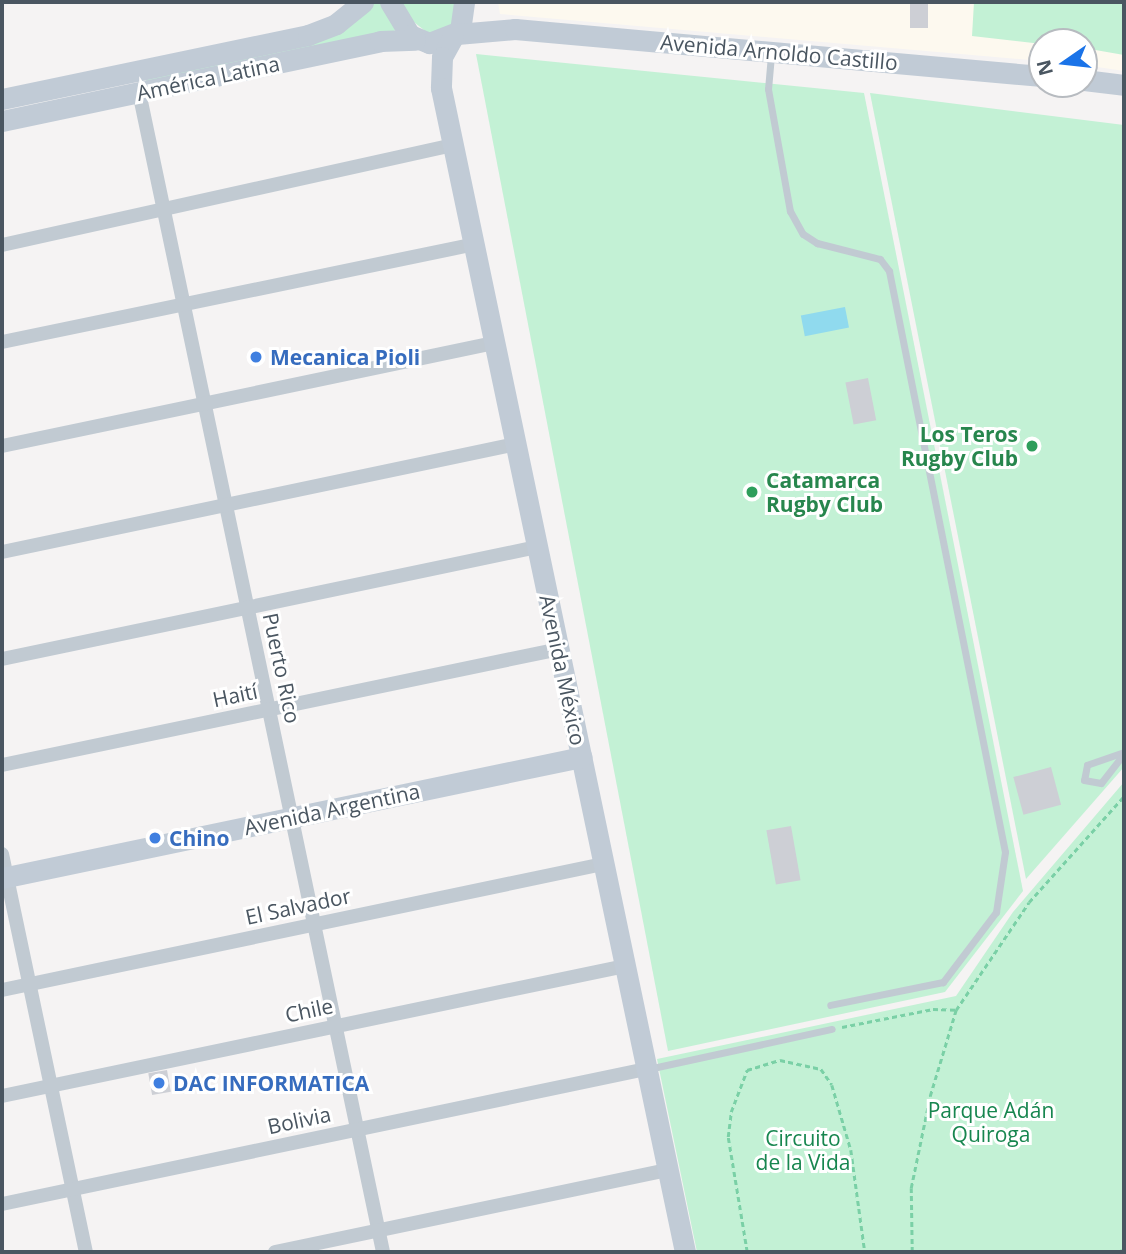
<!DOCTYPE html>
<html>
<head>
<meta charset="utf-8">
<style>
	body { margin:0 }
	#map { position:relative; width:1126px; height:1254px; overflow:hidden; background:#f5f3f3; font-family:"Open Sans",sans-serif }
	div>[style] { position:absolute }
	.commercial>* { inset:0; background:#fdf9ef }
	.green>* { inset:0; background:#c3f1d5 }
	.water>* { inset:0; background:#90daee; transform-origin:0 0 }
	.building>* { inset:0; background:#cdcfd5; transform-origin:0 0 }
	.path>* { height:2.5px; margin-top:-1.25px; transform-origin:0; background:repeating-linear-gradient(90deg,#7ad0a6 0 5px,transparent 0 8.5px) }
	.lane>* { height:7px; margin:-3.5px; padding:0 3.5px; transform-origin:3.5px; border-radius:3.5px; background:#c1cad2 }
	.street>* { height:14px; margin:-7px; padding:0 7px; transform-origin:7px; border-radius:7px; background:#c1cad2 }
	.secondary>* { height:21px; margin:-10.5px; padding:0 10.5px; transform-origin:10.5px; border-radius:10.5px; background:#c1cbd6 }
	.dots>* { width:19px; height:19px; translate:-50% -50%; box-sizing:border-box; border:4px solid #fff; border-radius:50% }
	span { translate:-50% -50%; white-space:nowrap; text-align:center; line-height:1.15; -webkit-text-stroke:6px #fff; paint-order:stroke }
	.street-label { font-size:21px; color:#4a5661 }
	.shop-label { font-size:21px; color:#366cbe; font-weight:700 }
	.left { translate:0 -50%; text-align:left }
	.leisure-label { font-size:21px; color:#27864d; font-weight:700 }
	.right { translate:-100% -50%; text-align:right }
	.park-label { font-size:21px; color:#17864f }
	.frame { position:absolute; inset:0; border:4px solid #4a5661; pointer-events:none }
	.north { position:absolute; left:1028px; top:28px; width:70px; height:70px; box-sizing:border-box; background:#fff; border:2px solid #b7bbc0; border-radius:50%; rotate:256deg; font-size:19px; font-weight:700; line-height:28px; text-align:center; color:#4a5661 }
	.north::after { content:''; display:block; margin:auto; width:24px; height:32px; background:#1a73e8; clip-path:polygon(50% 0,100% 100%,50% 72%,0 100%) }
</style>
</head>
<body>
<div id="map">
	<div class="commercial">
		<div style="clip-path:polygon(498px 2px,1124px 2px,1124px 71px,1084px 65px,1084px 42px,1042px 42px,1042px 61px,500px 14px)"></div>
	</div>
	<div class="green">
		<div style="clip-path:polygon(373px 2px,382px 2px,398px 30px,147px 84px,145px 76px,312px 42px)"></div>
		<div style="clip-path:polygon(398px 2px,457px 2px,454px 26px,429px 34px,405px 15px)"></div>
		<div style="clip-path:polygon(974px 2px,1124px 2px,1124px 55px,1084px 48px,1084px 42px,1042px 44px,972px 36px)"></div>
		<div style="clip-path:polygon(476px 54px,864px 93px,1023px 891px,945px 992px,668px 1051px)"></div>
		<div style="clip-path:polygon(870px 93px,1124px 125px,1124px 767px,1026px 879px)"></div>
		<div style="clip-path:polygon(1124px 782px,1124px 1252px,697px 1252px,657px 1059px,956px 996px,1013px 912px)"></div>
	</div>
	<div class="water">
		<div style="left:845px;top:307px;width:21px;height:45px;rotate:79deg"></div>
	</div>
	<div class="building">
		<div style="left:910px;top:2px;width:18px;height:26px"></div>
		<div style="left:868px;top:378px;width:43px;height:23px;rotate:79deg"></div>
		<div style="left:1051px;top:767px;width:39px;height:39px;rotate:75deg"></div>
		<div style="left:791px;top:826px;width:55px;height:25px;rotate:80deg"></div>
		<div style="left:167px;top:1070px;width:22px;height:19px;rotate:80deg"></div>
	</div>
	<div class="path">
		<div style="left:842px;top:1027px;width:93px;rotate:-11.2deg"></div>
		<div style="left:933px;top:1009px;width:23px;rotate:2deg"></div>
		<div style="left:747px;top:1252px;width:117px;rotate:-99.4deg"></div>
		<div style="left:728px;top:1137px;width:25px;rotate:-83deg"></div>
		<div style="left:731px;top:1112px;width:45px;rotate:-69.1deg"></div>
		<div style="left:747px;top:1070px;width:34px;rotate:-17deg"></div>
		<div style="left:780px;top:1060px;width:42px;rotate:12.4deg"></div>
		<div style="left:821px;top:1069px;width:19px;rotate:55deg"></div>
		<div style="left:832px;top:1085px;width:68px;rotate:73.7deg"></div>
		<div style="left:851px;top:1150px;width:103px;rotate:82.2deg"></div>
		<div style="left:912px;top:1252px;width:64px;rotate:-90.9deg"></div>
		<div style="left:911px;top:1188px;width:94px;rotate:-78.3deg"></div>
		<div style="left:930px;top:1096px;width:90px;rotate:-73.2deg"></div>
		<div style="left:956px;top:1010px;width:130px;rotate:-55.9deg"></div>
		<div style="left:1029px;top:902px;width:142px;rotate:-48.1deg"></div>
		<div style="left:1112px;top:1252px;width:12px;rotate:-9deg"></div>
	</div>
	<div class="lane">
		<div style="left:771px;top:55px;width:34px;rotate:95deg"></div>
		<div style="left:768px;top:89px;width:124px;rotate:79.8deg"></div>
		<div style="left:790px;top:211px;width:26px;rotate:61deg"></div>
		<div style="left:803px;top:234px;width:17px;rotate:33deg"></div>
		<div style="left:817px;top:243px;width:65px;rotate:14.3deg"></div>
		<div style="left:880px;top:259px;width:15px;rotate:53deg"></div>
		<div style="left:889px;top:271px;width:592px;rotate:78.71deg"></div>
		<div style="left:1005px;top:852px;width:61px;rotate:98.5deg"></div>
		<div style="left:996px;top:912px;width:88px;rotate:127.1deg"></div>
		<div style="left:943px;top:982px;width:115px;rotate:168.5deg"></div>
		<div style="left:1124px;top:752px;width:39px;rotate:161deg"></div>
		<div style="left:1087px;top:765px;width:15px;rotate:101deg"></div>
		<div style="left:1084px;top:780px;width:17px;rotate:10deg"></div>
		<div style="left:1101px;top:783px;width:37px;rotate:-52deg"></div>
		<div style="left:648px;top:1069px;width:188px;rotate:-12.3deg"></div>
	</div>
	<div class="street">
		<div style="left:139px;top:92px;width:1185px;rotate:78.12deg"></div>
		<div style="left:2px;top:245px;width:462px;rotate:-12.5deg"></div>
		<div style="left:2px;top:342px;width:482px;rotate:-11.7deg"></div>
		<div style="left:2px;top:446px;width:503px;rotate:-11.82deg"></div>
		<div style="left:2px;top:552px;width:525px;rotate:-11.87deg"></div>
		<div style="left:2px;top:659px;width:547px;rotate:-11.82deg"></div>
		<div style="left:2px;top:765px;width:569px;rotate:-11.76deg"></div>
		<div style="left:2px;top:854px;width:407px;rotate:78.1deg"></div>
		<div style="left:2px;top:990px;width:614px;rotate:-11.84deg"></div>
		<div style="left:2px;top:1096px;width:636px;rotate:-11.79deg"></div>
		<div style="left:2px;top:1204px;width:658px;rotate:-11.84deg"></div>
		<div style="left:275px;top:1252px;width:400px;rotate:-11.8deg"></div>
	</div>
	<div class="secondary">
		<div style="left:390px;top:2px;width:39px;rotate:59deg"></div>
		<div style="left:410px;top:35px;width:21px;rotate:23deg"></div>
		<div style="left:429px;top:43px;width:33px;rotate:-21deg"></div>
		<div style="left:460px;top:31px;width:29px;rotate:-82deg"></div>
		<div style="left:457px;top:34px;width:58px;rotate:-4.9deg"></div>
		<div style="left:515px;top:29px;width:529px;rotate:5.1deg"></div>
		<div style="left:453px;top:37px;width:23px;rotate:119deg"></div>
		<div style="left:442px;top:57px;width:31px;rotate:92deg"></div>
		<div style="left:441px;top:88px;width:1189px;rotate:78.16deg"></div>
		<div style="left:1084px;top:80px;width:40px;rotate:7.1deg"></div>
		<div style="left:2px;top:99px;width:313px;rotate:-11.8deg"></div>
		<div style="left:308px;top:35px;width:30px;rotate:-21deg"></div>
		<div style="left:336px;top:24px;width:35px;rotate:-39deg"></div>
		<div style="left:2px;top:121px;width:386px;rotate:-11.9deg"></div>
		<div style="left:380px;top:41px;width:35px;rotate:-2deg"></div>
		<div style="left:2px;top:878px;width:592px;rotate:-11.8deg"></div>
	</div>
	<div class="dots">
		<div style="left:256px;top:357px;background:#3f7fe0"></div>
		<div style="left:1032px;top:446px;background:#2e9e5b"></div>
		<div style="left:752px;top:492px;background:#2e9e5b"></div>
		<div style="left:155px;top:838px;background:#3f7fe0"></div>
		<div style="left:159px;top:1083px;background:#3f7fe0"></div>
	</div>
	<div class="street-label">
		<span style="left:779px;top:52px;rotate:5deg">Avenida Arnoldo Castillo</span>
		<span style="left:208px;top:78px;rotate:-12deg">América Latina</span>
		<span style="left:282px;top:668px;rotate:78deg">Puerto Rico</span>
		<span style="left:563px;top:670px;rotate:78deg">Avenida México</span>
		<span style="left:235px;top:695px;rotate:-12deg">Haití</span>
		<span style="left:332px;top:809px;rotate:-12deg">Avenida Argentina</span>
		<span style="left:298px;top:906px;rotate:-12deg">El Salvador</span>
		<span style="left:309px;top:1010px;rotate:-12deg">Chile</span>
		<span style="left:299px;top:1120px;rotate:-12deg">Bolivia</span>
	</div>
	<div class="shop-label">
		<span class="left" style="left:270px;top:357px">Mecanica Pioli</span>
		<span class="left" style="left:169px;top:838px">Chino</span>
		<span class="left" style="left:173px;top:1083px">DAC INFORMATICA</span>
	</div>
	<div class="leisure-label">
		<span class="right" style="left:1018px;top:446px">Los Teros<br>Rugby Club</span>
		<span class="left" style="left:766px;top:492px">Catamarca<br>Rugby Club</span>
	</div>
	<div class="park-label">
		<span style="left:991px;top:1122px">Parque Adán<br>Quiroga</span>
		<span style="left:803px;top:1150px">Circuito<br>de la Vida</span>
	</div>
	<div class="frame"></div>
	<div class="north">N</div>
</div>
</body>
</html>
